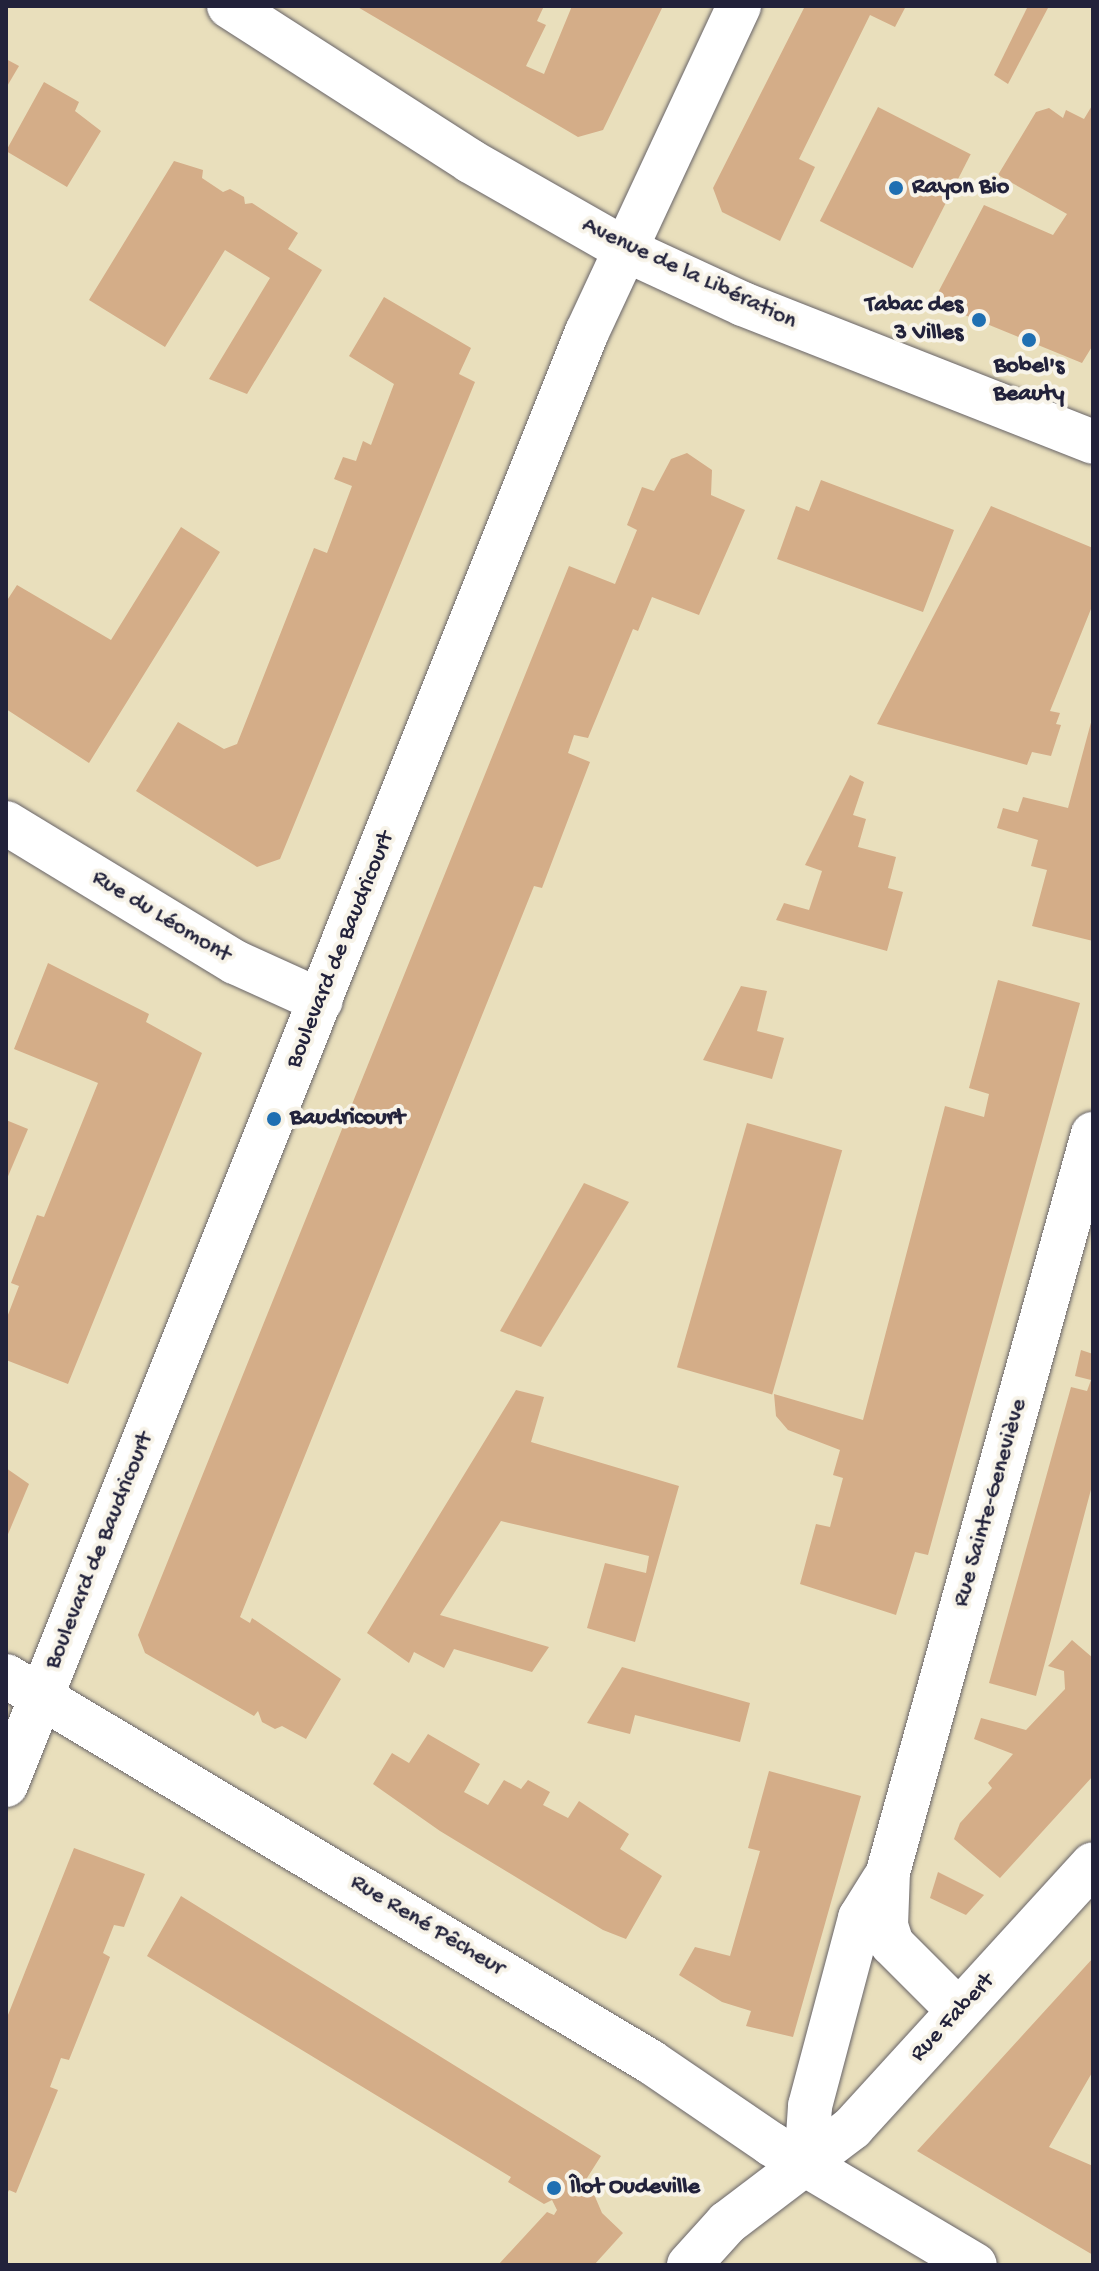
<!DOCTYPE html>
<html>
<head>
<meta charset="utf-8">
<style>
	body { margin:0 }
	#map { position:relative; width:1099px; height:2271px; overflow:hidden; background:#e9dfbc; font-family:"Gochi Hand",sans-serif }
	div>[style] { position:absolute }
	.building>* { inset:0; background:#d4ad88; transform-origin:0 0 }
	.roads { filter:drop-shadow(0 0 2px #686468) drop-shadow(0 0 2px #686468) }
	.street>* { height:44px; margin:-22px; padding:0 22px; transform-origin:22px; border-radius:22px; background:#fff }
	.secondary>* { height:44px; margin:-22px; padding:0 22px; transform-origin:22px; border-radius:22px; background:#fff }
	.dots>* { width:22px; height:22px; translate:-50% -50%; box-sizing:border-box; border:4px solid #f7f3e8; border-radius:50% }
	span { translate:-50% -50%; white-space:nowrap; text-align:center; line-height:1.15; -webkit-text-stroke:8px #f7f3e8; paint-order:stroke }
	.poi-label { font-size:24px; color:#22223b; font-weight:700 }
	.left { translate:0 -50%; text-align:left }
	.right { translate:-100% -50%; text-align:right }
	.street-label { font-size:24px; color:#22223b }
	.frame { position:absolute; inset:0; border:8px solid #22223b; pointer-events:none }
</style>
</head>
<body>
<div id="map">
	<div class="building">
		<div style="clip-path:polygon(356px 6px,544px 6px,537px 21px,546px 25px,526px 66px,544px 74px,572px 6px,663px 6px,603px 130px,578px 137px)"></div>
		<div style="clip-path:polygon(805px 6px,906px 6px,895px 27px,870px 15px,799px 159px,815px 167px,780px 241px,722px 212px,713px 188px)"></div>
		<div style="clip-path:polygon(1028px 6px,1049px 6px,1008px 84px,994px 75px)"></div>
		<div style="clip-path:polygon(6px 59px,19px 66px,6px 88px)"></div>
		<div style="clip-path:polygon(44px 82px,79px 102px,75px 111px,101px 131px,67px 187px,6px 151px)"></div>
		<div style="clip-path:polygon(1093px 104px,1093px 345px,1082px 363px,933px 302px,984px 205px,1053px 235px,1067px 214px,998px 175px,1036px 112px,1049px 108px,1063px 118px,1066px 110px,1084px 119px)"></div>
		<div style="left:878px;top:107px;width:104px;height:128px;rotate:27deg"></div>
		<div style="clip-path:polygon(174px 161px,203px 170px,202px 178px,223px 192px,230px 189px,244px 197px,245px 204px,252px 203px,298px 233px,288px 249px,322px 270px,247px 394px,209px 379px,270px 278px,225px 250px,165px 347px,89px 300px)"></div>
		<div style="clip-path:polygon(384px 297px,471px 348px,459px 374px,475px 382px,280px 859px,257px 867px,136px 791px,178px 722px,224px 749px,237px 744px,314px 548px,327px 553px,352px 486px,334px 479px,343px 457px,356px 461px,363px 441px,371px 445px,394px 384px,349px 356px)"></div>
		<div style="clip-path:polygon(687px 453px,712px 470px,711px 495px,745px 510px,699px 615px,652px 597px,638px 631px,633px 629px,588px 738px,574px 735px,568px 753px,590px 762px,542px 888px,534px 886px,240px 1617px,250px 1623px,252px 1618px,341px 1679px,306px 1739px,282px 1726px,275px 1729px,262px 1722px,258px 1711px,254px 1716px,145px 1653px,138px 1635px,569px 566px,615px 584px,637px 530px,627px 525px,642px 487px,654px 491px,671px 459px)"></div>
		<div style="clip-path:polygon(821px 480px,954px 530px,923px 612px,777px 559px,796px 506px,809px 511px)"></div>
		<div style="clip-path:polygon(991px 506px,1093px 548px,1093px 604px,1050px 711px,1060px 713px,1056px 724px,1061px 725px,1051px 756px,1032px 752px,1027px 765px,877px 724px)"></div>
		<div style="clip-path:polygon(181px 527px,220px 552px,89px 763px,6px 709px,6px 602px,17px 585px,111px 640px)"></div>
		<div style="clip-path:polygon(1093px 715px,1093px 941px,1032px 926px,1047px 870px,1031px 866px,1038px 840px,997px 828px,1003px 808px,1018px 812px,1023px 797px,1068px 808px)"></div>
		<div style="clip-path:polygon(850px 775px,864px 782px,853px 815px,866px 819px,858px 847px,896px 857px,888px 888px,903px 892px,887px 951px,776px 920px,784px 903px,809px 910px,822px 871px,805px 865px)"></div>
		<div style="clip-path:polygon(48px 963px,149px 1014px,146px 1022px,202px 1053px,68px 1384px,6px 1360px,6px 1320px,19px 1286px,11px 1283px,37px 1215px,44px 1217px,98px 1083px,14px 1049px)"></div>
		<div style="clip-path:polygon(998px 980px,1080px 1003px,928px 1555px,915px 1552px,896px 1615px,800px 1584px,816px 1524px,830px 1527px,843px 1478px,833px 1475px,840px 1450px,788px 1430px,776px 1416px,774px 1394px,863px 1420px,945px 1106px,984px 1117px,989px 1094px,969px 1088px)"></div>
		<div style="clip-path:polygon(741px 986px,767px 991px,757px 1031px,784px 1038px,772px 1079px,703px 1060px)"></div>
		<div style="clip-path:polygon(6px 1120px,28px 1129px,6px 1181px)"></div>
		<div style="left:747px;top:1123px;width:99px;height:254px;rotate:16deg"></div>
		<div style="clip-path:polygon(584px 1183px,629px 1202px,541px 1347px,500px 1331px)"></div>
		<div style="clip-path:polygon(1081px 1350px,1093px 1354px,1093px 1482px,1036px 1696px,989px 1683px,1071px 1387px,1087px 1391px,1091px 1380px,1075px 1376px)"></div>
		<div style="clip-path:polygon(516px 1390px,544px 1397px,531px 1442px,679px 1486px,635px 1642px,587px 1628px,605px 1563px,646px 1573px,649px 1556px,501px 1521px,440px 1615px,549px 1647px,532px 1672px,454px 1649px,444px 1668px,414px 1652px,409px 1663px,367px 1633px)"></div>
		<div style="clip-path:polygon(6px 1468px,29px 1484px,6px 1539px)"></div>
		<div style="clip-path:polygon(1072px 1640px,1093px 1658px,1093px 1776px,1000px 1878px,954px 1839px,960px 1823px,992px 1788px,988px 1783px,1013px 1754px,974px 1739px,981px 1718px,1026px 1730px,1065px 1689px,1064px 1671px,1048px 1666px)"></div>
		<div style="clip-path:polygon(622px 1667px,750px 1703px,740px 1742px,635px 1715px,630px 1734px,587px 1723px)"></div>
		<div style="clip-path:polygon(428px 1734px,480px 1764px,464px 1792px,488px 1805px,504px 1780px,521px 1789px,528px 1780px,550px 1792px,543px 1805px,568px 1818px,579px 1801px,629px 1834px,620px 1849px,662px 1876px,626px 1939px,603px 1930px,440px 1831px,373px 1784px,392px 1753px,409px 1763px)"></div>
		<div style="clip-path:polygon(769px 1771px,861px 1796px,793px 2037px,746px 2026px,751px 2011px,722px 2002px,679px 1975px,695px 1947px,730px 1956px,760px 1851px,748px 1848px)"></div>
		<div style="clip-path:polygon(74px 1848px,145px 1874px,124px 1927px,114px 1925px,103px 1953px,110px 1957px,69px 2060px,61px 2058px,50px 2087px,58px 2090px,16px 2193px,9px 2190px,6px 2196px,6px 2020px)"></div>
		<div style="clip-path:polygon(938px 1872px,984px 1895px,966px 1915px,930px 1898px)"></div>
		<div style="clip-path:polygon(181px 1896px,601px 2156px,587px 2178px,602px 2213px,623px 2233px,594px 2265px,498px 2265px,547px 2212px,554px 2215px,557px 2210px,552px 2200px,544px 2204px,508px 2182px,511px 2177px,147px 1956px)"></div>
		<div style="clip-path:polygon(1093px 1958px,1093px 2071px,1049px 2147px,1093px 2166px,1093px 2255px,917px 2151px)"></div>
	</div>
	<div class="roads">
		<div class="street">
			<div style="left:6px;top:823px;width:268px;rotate:31.3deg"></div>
			<div style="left:235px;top:962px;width:94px;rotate:24.4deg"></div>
			<div style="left:6px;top:1676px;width:752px;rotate:30.9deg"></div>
			<div style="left:651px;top:2062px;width:145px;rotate:34.3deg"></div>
			<div style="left:771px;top:2144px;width:237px;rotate:30.7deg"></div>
			<div style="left:958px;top:2010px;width:93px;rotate:-135deg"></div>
			<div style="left:892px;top:1944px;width:19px;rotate:-108deg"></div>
			<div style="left:886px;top:1926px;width:54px;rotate:-87.9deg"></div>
			<div style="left:888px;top:1872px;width:766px;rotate:-74.48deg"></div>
			<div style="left:806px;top:2165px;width:59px;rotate:-86.1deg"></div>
			<div style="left:810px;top:2106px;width:195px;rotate:-75.1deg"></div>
			<div style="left:860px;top:1918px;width:44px;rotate:-58.1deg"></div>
		</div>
		<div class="secondary">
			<div style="left:229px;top:6px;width:287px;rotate:32.7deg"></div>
			<div style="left:470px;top:161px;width:177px;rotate:29.7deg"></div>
			<div style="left:624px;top:249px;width:131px;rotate:24.8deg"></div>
			<div style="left:743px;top:304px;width:376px;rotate:21.5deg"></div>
			<div style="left:6px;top:1785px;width:1565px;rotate:-68.21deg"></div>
			<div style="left:587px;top:332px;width:360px;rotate:-65deg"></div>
			<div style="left:689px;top:2265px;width:57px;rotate:-47.9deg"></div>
			<div style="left:727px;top:2223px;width:157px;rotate:-37.2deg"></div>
			<div style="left:852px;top:2128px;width:357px;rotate:-47.6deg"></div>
		</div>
	</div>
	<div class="dots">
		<div style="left:896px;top:188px;background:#1f6fb2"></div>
		<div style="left:979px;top:320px;background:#1f6fb2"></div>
		<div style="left:1029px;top:340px;background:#1f6fb2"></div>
		<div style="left:274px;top:1119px;background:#1f6fb2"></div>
		<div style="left:554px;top:2188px;background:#1f6fb2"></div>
	</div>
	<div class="poi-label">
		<span class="left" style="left:912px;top:188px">Rayon Bio</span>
		<span class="right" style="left:963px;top:320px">Tabac des<br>3 Villes</span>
		<span style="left:1029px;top:381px">Bobel's<br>Beauty</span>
		<span class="left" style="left:290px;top:1119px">Baudricourt</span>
		<span class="left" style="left:570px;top:2188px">Îlot Oudeville</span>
	</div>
	<div class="street-label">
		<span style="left:689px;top:274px;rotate:25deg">Avenue de la Libération</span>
		<span style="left:161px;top:917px;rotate:31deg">Rue du Léomont</span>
		<span style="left:341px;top:950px;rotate:-68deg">Boulevard de Baudricourt</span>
		<span style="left:991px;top:1503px;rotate:-74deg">Rue Sainte-Geneviève</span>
		<span style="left:100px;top:1551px;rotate:-68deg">Boulevard de Baudricourt</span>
		<span style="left:427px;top:1926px;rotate:31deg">Rue René Pêcheur</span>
		<span style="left:953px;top:2018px;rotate:-47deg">Rue Fabert</span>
	</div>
	<div class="frame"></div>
</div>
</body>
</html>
